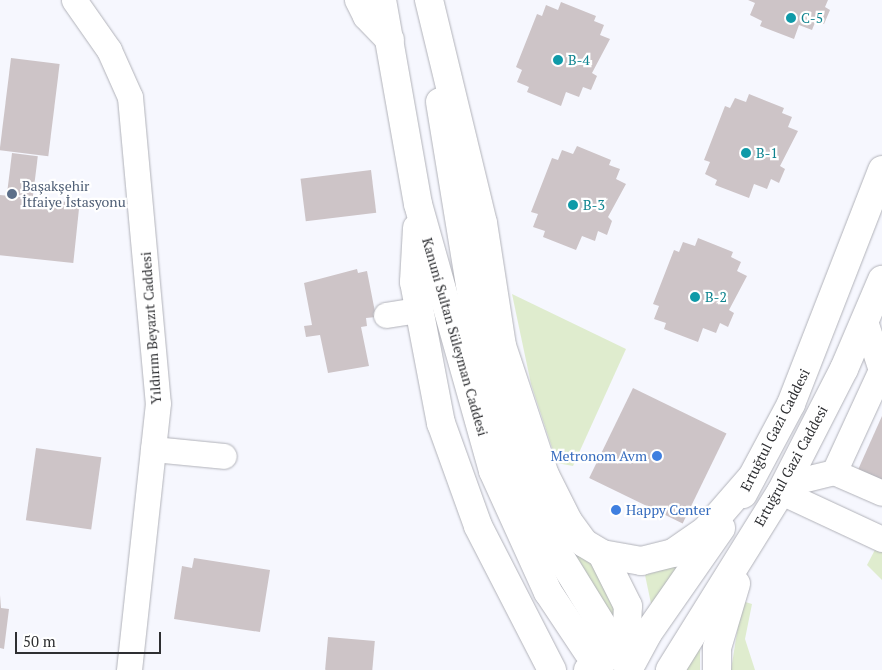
<!DOCTYPE html>
<html>
<head>
<meta charset="utf-8">
<style>
	body { margin:0 }
	#map { position:relative; width:882px; height:670px; overflow:hidden; background:#f6f7fe; font-family:"PT Serif",serif }
	div>[style] { position:absolute }
	.green>* { inset:0; background:#dfecce }
	.building>* { inset:0; background:#cdc4c7; transform-origin:0 0 }
	.roads { filter:drop-shadow(0 0 1px #b1b2b9) drop-shadow(0 0 1px #b1b2b9) }
	.minor>* { height:25px; margin:-12.5px; padding:0 12.5px; transform-origin:12.5px; border-radius:12.5px; background:#fff }
	.major>* { height:28px; margin:-14px; padding:0 14px; transform-origin:14px; border-radius:14px; background:#fff }
	.dots>* { width:14px; height:14px; translate:-50% -50%; box-sizing:border-box; border:2px solid #fff; border-radius:50% }
	span { translate:-50% -50%; white-space:nowrap; text-align:center; line-height:1.15; -webkit-text-stroke:4.5px #fff; paint-order:stroke }
	.culture-label { font-size:14px; color:#0d838f }
	.left { translate:0 -50%; text-align:left }
	.service-label { font-size:14px; color:#4e5e75 }
	.street-label { font-size:14px; color:#2e2f32 }
	.shop-label { font-size:14px; color:#366cbe }
	.right { translate:-100% -50%; text-align:right }
	.scale { position:absolute; left:15px; top:632px; width:146px; height:22px; box-sizing:border-box; border:2px solid #2e2f32; border-top:0; padding-left:6px; font-size:15px; line-height:18px; white-space:nowrap; color:#2e2f32; -webkit-text-stroke:4px #fff; paint-order:stroke }
</style>
</head>
<body>
<div id="map">
	<div class="green">
		<div style="clip-path:polygon(512px 294px,626px 349px,573px 466px,557px 463px,531px 384px)"></div>
		<div style="clip-path:polygon(877px 546px,882px 548px,882px 580px,867px 565px)"></div>
		<div style="clip-path:polygon(572px 549px,605px 573px,621px 631px)"></div>
		<div style="clip-path:polygon(683px 564px,653px 613px,645px 575px)"></div>
		<div style="clip-path:polygon(742px 601px,752px 604px,745px 639px,755px 670px,731px 670px)"></div>
		<div style="clip-path:polygon(700px 644px,700px 670px,686px 670px)"></div>
	</div>
	<div class="building">
		<div style="clip-path:polygon(748px 0,828px 0,825px 7px,830px 10px,824px 24px,816px 20px,812px 30px,799px 25px,794px 39px,760px 26px,762px 21px,750px 15px,755px 3px)"></div>
		<div style="clip-path:polygon(561px 2px,596px 16px,594px 21px,604px 25px,600px 35px,610px 39px,592px 73px,597px 76px,591px 90px,583px 87px,579px 97px,566px 92px,561px 106px,527px 92px,529px 87px,517px 82px,522px 70px,516px 67px,537px 14px,542px 16px,546px 5px,558px 10px)"></div>
		<div style="left:11px;top:58px;width:49px;height:93px;rotate:7deg"></div>
		<div style="clip-path:polygon(749px 94px,784px 108px,782px 113px,792px 117px,788px 127px,798px 131px,780px 166px,785px 169px,779px 183px,771px 179px,767px 189px,754px 184px,749px 198px,715px 185px,717px 180px,705px 174px,710px 162px,704px 160px,725px 106px,730px 108px,735px 98px,746px 102px)"></div>
		<div style="clip-path:polygon(577px 146px,611px 160px,609px 165px,620px 169px,616px 179px,626px 184px,608px 217px,612px 221px,607px 235px,598px 231px,595px 241px,582px 236px,576px 250px,543px 237px,545px 231px,533px 227px,538px 214px,531px 212px,552px 158px,558px 160px,562px 150px,573px 154px)"></div>
		<div style="left:12px;top:153px;width:26px;height:41px;rotate:7deg"></div>
		<div style="left:371px;top:170px;width:43px;height:71px;rotate:83deg"></div>
		<div style="left:0;top:195px;width:80px;height:60px;rotate:6deg"></div>
		<div style="clip-path:polygon(698px 238px,733px 252px,731px 257px,741px 262px,737px 271px,747px 276px,729px 310px,734px 313px,728px 327px,720px 323px,716px 333px,703px 328px,698px 342px,664px 329px,666px 323px,654px 319px,659px 306px,653px 304px,674px 250px,679px 252px,683px 242px,695px 246px)"></div>
		<div style="clip-path:polygon(357px 269px,358px 273px,367px 271px,376px 317px,366px 318px,367px 326px,361px 327px,369px 366px,328px 373px,320px 335px,306px 337px,304px 326px,312px 325px,304px 283px)"></div>
		<div style="left:633px;top:388px;width:104px;height:100px;rotate:26deg"></div>
		<div style="clip-path:polygon(882px 416px,882px 483px,857px 472px)"></div>
		<div style="left:36px;top:448px;width:66px;height:73px;rotate:8deg"></div>
		<div style="clip-path:polygon(194px 558px,270px 570px,260px 632px,174px 619px,182px 566px,192px 568px)"></div>
		<div style="clip-path:polygon(0 595px,1px 608px,9px 609px,4px 649px,0 648px)"></div>
		<div style="left:328px;top:637px;width:47px;height:33px;rotate:5deg"></div>
	</div>
	<div class="roads">
		<div class="minor">
			<div style="left:74px;top:0;width:61px;rotate:55deg"></div>
			<div style="left:109px;top:50px;width:51px;rotate:65.9deg"></div>
			<div style="left:130px;top:97px;width:307px;rotate:84.8deg"></div>
			<div style="left:158px;top:403px;width:269px;rotate:96.2deg"></div>
			<div style="left:386px;top:315px;width:33px;rotate:-9deg"></div>
			<div style="left:153px;top:449px;width:71px;rotate:5.6deg"></div>
			<div style="left:834px;top:472px;width:52px;rotate:23.6deg"></div>
			<div style="left:785px;top:484px;width:50px;rotate:-13.8deg"></div>
			<div style="left:834px;top:472px;width:112px;rotate:-65.3deg"></div>
			<div style="left:881px;top:370px;width:52px;rotate:-108.1deg"></div>
			<div style="left:781px;top:492px;width:111px;rotate:25deg"></div>
		</div>
		<div class="major">
			<div style="left:359px;top:0;width:18px;rotate:63deg"></div>
			<div style="left:367px;top:16px;width:33px;rotate:46deg"></div>
			<div style="left:382px;top:0;width:207px;rotate:80deg"></div>
			<div style="left:418px;top:204px;width:277px;rotate:74.3deg"></div>
			<div style="left:493px;top:471px;width:133px;rotate:65.6deg"></div>
			<div style="left:548px;top:592px;width:72px;rotate:56.3deg"></div>
			<div style="left:429px;top:0;width:229px;rotate:76.4deg"></div>
			<div style="left:483px;top:223px;width:124px;rotate:81.2deg"></div>
			<div style="left:502px;top:346px;width:136px;rotate:71.6deg"></div>
			<div style="left:545px;top:475px;width:51px;rotate:63.4deg"></div>
			<div style="left:568px;top:521px;width:27px;rotate:54deg"></div>
			<div style="left:584px;top:543px;width:21px;rotate:31deg"></div>
			<div style="left:602px;top:554px;width:40px;rotate:10deg"></div>
			<div style="left:641px;top:561px;width:33px;rotate:-14deg"></div>
			<div style="left:673px;top:553px;width:40px;rotate:-34.9deg"></div>
			<div style="left:706px;top:530px;width:69px;rotate:-49.1deg"></div>
			<div style="left:440px;top:102px;width:266px;rotate:80.7deg"></div>
			<div style="left:483px;top:365px;width:102px;rotate:73deg"></div>
			<div style="left:513px;top:463px;width:103px;rotate:63.4deg"></div>
			<div style="left:559px;top:555px;width:97px;rotate:58.4deg"></div>
			<div style="left:417px;top:228px;width:54px;rotate:93.2deg"></div>
			<div style="left:414px;top:282px;width:144px;rotate:79.2deg"></div>
			<div style="left:441px;top:423px;width:109px;rotate:70.2deg"></div>
			<div style="left:478px;top:526px;width:162px;rotate:62.8deg"></div>
			<div style="left:743px;top:494px;width:102px;rotate:-61.9deg"></div>
			<div style="left:791px;top:404px;width:251px;rotate:-68.7deg"></div>
			<div style="left:588px;top:670px;width:29px;rotate:-34deg"></div>
			<div style="left:612px;top:654px;width:28px;rotate:-58deg"></div>
			<div style="left:627px;top:630px;width:24px;rotate:-88deg"></div>
			<div style="left:628px;top:606px;width:58px;rotate:-116.6deg"></div>
			<div style="left:628px;top:670px;width:42px;rotate:-61.6deg"></div>
			<div style="left:648px;top:633px;width:128px;rotate:-55.2deg"></div>
			<div style="left:670px;top:670px;width:210px;rotate:-58.1deg"></div>
			<div style="left:781px;top:492px;width:138px;rotate:-62.9deg"></div>
			<div style="left:844px;top:369px;width:97px;rotate:-66.9deg"></div>
			<div style="left:717px;top:670px;width:22px;rotate:-90deg"></div>
			<div style="left:717px;top:648px;width:67px;rotate:-73.5deg"></div>
		</div>
	</div>
	<div class="dots">
		<div style="left:791px;top:18px;background:#0f9aa8"></div>
		<div style="left:558px;top:60px;background:#0f9aa8"></div>
		<div style="left:746px;top:153px;background:#0f9aa8"></div>
		<div style="left:12px;top:194px;background:#5c6f8a"></div>
		<div style="left:573px;top:205px;background:#0f9aa8"></div>
		<div style="left:695px;top:297px;background:#0f9aa8"></div>
		<div style="left:657px;top:456px;background:#3f7fe0"></div>
		<div style="left:616px;top:510px;background:#3f7fe0"></div>
	</div>
	<div class="culture-label">
		<span class="left" style="left:801px;top:18px">C-5</span>
		<span class="left" style="left:568px;top:60px">B-4</span>
		<span class="left" style="left:756px;top:153px">B-1</span>
		<span class="left" style="left:583px;top:205px">B-3</span>
		<span class="left" style="left:705px;top:297px">B-2</span>
	</div>
	<div class="service-label">
		<span class="left" style="left:22px;top:194px">Başakşehir<br>İtfaiye İstasyonu</span>
	</div>
	<div class="street-label">
		<span style="left:151px;top:328px;rotate:-94deg">Yıldırım Beyazıt Caddesi</span>
		<span style="left:455px;top:337px;rotate:74deg">Kanuni Sultan Süleyman Caddesi</span>
		<span style="left:775px;top:430px;rotate:-63deg">Ertuğtul Gazi Caddesi</span>
		<span style="left:791px;top:466px;rotate:-61deg">Ertuğrul Gazi Caddesi</span>
	</div>
	<div class="shop-label">
		<span class="right" style="left:647px;top:456px">Metronom Avm</span>
		<span class="left" style="left:626px;top:510px">Happy Center</span>
	</div>
	<div class="scale">50 m</div>
</div>
</body>
</html>
